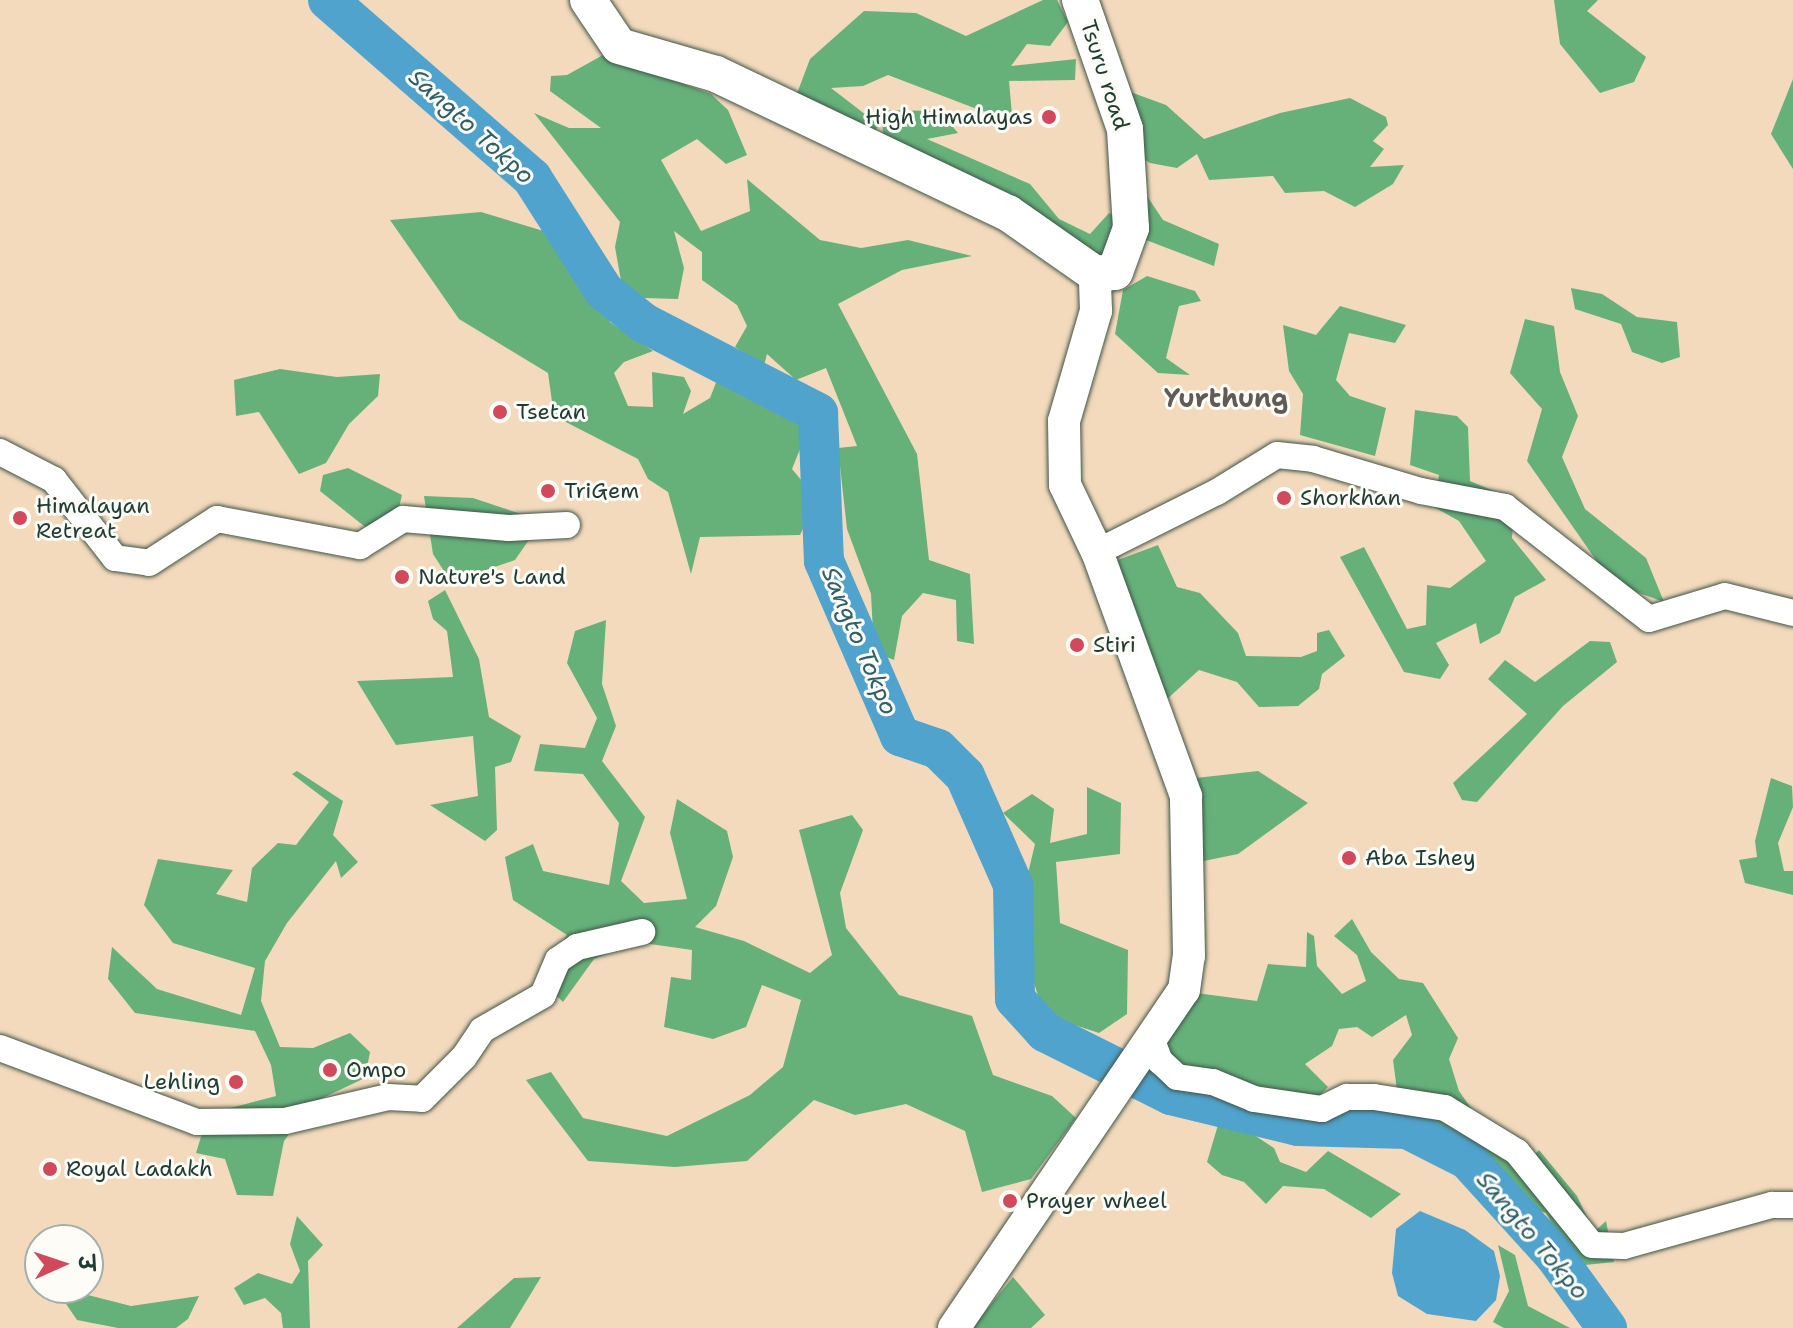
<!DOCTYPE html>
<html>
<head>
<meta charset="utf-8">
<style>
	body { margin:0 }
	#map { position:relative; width:1793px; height:1328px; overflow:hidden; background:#f4dabc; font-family:"Shantell Sans","Playpen Sans Deva",sans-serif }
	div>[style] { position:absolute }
	.forest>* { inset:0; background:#66b17a }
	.water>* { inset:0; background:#50a3cc }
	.river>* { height:40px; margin:-20px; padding:0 20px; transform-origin:20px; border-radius:20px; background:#50a3cc }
	.roads { filter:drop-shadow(0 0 2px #3f5548) drop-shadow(0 0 2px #3f5548) }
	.minor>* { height:26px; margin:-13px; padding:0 13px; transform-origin:13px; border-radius:13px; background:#fff }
	.tertiary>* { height:32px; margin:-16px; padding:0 16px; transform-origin:16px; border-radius:16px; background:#fff }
	.secondary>* { height:36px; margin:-18px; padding:0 18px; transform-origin:18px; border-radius:18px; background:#fff }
	.dots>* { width:22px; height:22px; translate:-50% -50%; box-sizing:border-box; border:4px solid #fdfcf7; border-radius:50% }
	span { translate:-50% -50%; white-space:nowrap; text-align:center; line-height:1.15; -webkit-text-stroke:6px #fdfcf7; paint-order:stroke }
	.street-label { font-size:22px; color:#1f3d34 }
	.poi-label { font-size:22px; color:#1f3d34 }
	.right { translate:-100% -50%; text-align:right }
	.left { translate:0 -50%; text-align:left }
	.water-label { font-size:24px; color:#306169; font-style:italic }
	.quarter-label { font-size:26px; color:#605b54; font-weight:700 }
	.north { position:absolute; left:24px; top:1224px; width:80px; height:80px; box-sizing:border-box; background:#fdfcf7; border:2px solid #a4b0a9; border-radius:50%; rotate:87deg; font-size:22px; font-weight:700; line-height:32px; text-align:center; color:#1f3d34 }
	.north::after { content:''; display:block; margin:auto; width:28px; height:36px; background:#d1495b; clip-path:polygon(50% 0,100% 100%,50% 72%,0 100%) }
</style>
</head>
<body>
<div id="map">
	<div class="forest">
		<div style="clip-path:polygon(1043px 0,1057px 0,1068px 22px,1050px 46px,1027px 44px,1011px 66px,1076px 59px,1075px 80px,1009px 81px,1012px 115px,982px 111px,888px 75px,863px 86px,831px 88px,879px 125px,871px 138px,796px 96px,810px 59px,864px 11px,916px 13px,966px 36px)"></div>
		<div style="clip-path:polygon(1554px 0,1598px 0,1587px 11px,1646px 57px,1634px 82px,1600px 93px,1560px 44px)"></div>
		<div style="clip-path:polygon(603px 55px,711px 94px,728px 110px,747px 155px,726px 164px,697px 139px,661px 160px,701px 231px,750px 211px,747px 179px,820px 240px,861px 248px,908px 240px,972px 256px,902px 270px,838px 304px,917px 454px,929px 560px,970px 574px,974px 644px,957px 641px,956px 600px,923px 593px,902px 616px,894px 660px,874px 652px,871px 594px,847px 529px,838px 448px,857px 446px,826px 368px,796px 380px,767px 354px,764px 366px,735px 347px,747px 326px,737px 305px,702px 280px,702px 252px,674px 231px,684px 268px,678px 299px,644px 298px,621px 281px,615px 247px,620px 222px,534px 113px,569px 128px,601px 128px,550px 91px,551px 76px,567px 75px)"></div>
		<div style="clip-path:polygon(1793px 79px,1793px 169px,1771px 134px)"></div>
		<div style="clip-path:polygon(1125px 90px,1166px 105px,1204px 139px,1280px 113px,1350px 98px,1386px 117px,1388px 125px,1373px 141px,1384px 149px,1370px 167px,1404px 165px,1393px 184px,1355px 207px,1324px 191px,1285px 193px,1273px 176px,1209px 180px,1197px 154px,1177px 168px,1150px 163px,1135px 153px)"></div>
		<div style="clip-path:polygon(880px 110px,939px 111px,958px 133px,927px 139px,1030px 184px,1059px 219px,1090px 234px,1109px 213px,1119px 219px,1110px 249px,1099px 261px,884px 138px)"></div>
		<div style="clip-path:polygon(1147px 196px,1163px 220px,1219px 244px,1214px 266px,1146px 240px)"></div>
		<div style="clip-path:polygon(481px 212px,550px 233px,590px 284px,610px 322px,653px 351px,624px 362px,614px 373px,628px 406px,653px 407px,652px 372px,684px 377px,691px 391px,683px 414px,710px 398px,719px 375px,782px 403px,809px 427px,792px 469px,817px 499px,800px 535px,700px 537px,691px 574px,668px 492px,648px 479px,638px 459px,554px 416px,548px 373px,459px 319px,390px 220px)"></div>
		<div style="clip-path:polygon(1147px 276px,1195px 291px,1201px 301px,1179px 306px,1166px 358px,1190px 375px,1158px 373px,1115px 334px,1123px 290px)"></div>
		<div style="clip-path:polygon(1571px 288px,1602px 294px,1637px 317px,1677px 322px,1680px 357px,1662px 363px,1632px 352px,1621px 324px,1575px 309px)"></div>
		<div style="clip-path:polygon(1340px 306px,1406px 325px,1395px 343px,1349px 333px,1336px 380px,1350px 396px,1386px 408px,1375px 456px,1300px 435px,1303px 394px,1289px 371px,1283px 325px,1316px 335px)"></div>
		<div style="clip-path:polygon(1525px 319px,1554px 326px,1560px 372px,1578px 416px,1562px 457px,1585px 509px,1646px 558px,1664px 602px,1612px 583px,1527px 461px,1542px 409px,1510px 373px)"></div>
		<div style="clip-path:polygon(280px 369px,337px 377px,380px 374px,378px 396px,349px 424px,326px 463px,299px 474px,259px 412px,236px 416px,234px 380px)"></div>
		<div style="clip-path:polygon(1415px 410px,1457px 416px,1468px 427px,1470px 481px,1515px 500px,1512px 538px,1546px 580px,1515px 597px,1500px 633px,1480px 644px,1476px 623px,1436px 643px,1449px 665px,1440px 679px,1404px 672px,1340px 557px,1364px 547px,1407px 629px,1426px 625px,1427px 585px,1450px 588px,1486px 561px,1459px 521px,1434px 507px,1439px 475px,1410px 465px)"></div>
		<div style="clip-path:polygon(348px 468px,402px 495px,393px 533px,364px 526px,320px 491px,323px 475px)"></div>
		<div style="clip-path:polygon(424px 496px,473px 498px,542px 521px,515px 560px,451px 582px,433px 554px)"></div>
		<div style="clip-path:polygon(1158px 545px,1177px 587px,1200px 593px,1238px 633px,1246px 656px,1301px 657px,1317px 651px,1317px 633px,1329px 630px,1345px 656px,1322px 674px,1319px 689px,1298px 706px,1259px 707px,1237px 682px,1199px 670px,1166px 700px,1115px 561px)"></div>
		<div style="clip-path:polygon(445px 590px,479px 659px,489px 717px,521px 736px,511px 762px,495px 767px,497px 830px,485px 841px,430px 805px,478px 796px,473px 736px,396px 745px,357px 681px,453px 677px,447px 631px,433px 619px,428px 601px)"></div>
		<div style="clip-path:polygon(606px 620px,602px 684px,616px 726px,602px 761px,645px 817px,621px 881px,644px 903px,687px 899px,670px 833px,677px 799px,727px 831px,733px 857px,716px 906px,695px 927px,744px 941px,810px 973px,832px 955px,799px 830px,852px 815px,863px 830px,840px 893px,846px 928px,899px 995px,972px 1016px,993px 1075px,1052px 1096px,1076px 1118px,1031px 1179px,982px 1192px,965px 1131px,906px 1104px,855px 1115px,814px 1100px,747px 1161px,675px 1167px,588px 1161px,526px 1080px,551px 1072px,583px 1118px,667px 1136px,750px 1095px,783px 1067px,801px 1000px,762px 985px,746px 1027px,713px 1039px,664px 1027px,671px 977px,691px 980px,692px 950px,636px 942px,594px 959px,563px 1002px,539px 978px,567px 935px,513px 900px,505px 857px,533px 844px,543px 871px,609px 885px,619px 823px,583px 774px,534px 771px,540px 744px,585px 748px,597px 718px,567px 663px,575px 631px)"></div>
		<div style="clip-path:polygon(1590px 641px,1610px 642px,1617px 662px,1563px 706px,1477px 802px,1462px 800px,1453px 783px,1527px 714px,1488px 679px,1505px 660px,1535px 682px)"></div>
		<div style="clip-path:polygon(297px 771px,343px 801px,333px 835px,358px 862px,341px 878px,336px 861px,287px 923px,265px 961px,261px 1001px,280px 1047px,313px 1048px,350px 1033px,370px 1052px,365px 1078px,312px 1103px,284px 1141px,273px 1196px,237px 1195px,225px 1159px,196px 1153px,208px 1114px,276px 1096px,271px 1065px,255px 1031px,135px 1013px,108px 979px,112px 947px,157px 989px,241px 1015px,255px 968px,173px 943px,144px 905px,158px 859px,233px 870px,216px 894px,247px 902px,252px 868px,278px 843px,296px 845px,329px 802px,292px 774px)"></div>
		<div style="clip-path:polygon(1258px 771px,1308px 803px,1238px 854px,1199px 862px,1196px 778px)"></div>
		<div style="clip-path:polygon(1771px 778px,1792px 786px,1793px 807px,1778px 843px,1784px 871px,1793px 871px,1793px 895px,1745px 883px,1739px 860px,1757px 857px,1755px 841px)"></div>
		<div style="clip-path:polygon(1087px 787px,1121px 803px,1120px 854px,1056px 862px,1060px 923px,1128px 950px,1127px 1014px,1099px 1033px,1044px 1015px,1026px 957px,1019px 911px,1035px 844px,1003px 813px,1032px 794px,1054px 809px,1050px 843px,1087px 834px)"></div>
		<div style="clip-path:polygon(1352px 919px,1371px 952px,1399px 979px,1423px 983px,1458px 1038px,1449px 1059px,1459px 1091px,1487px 1131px,1527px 1163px,1539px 1150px,1577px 1196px,1594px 1232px,1606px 1221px,1614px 1262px,1575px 1266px,1546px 1213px,1529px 1208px,1487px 1157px,1441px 1128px,1400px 1113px,1393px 1060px,1412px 1035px,1406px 1015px,1372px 1037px,1357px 1027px,1339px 1029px,1332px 1046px,1305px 1064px,1328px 1087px,1316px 1099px,1196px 1088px,1161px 1046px,1196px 993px,1257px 1001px,1268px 964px,1306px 967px,1307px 932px,1314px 936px,1317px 966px,1342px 994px,1366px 981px,1357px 955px,1334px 936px)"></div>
		<div style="clip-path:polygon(1218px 1125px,1248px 1131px,1274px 1148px,1280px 1162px,1306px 1172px,1328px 1151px,1401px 1194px,1371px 1218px,1324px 1189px,1283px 1186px,1266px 1204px,1244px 1182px,1222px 1175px,1207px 1162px)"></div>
		<div style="clip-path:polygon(297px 1216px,323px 1245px,308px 1261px,310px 1328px,283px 1328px,281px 1313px,265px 1298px,244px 1305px,234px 1288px,258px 1273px,292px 1284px,300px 1271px,290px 1244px)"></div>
		<div style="clip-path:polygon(1498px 1245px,1515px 1255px,1528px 1306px,1570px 1328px,1504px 1328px,1493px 1322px,1509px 1291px)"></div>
		<div style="clip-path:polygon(541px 1277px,510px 1328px,457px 1328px,514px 1278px)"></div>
		<div style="clip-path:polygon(1013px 1277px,1045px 1315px,1031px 1328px,972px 1328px)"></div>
		<div style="clip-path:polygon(84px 1294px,131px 1306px,199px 1296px,188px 1319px,176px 1328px,118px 1328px,77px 1320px,62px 1298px)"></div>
	</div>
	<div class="water">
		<div style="clip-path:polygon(1420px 1211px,1465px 1230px,1494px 1251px,1500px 1276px,1496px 1300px,1476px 1321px,1427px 1314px,1398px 1296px,1392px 1273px,1396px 1229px)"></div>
	</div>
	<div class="river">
		<div style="left:328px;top:0;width:271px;rotate:41.1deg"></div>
		<div style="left:532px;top:178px;width:134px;rotate:57.5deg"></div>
		<div style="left:604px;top:291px;width:51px;rotate:38.7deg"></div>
		<div style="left:644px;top:323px;width:196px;rotate:27.3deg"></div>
		<div style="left:818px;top:413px;width:148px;rotate:87.7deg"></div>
		<div style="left:824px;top:561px;width:191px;rotate:66.5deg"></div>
		<div style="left:900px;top:736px;width:40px;rotate:18.9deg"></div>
		<div style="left:938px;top:749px;width:38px;rotate:45deg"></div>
		<div style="left:965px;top:776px;width:119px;rotate:66.2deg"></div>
		<div style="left:1013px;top:885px;width:114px;rotate:89deg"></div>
		<div style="left:1015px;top:999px;width:45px;rotate:47.7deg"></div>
		<div style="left:1045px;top:1032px;width:141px;rotate:26.6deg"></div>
		<div style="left:1171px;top:1095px;width:131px;rotate:13.7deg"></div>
		<div style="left:1298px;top:1126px;width:109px;rotate:1.6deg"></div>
		<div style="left:1407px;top:1129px;width:68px;rotate:26.9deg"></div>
		<div style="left:1468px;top:1160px;width:130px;rotate:47.8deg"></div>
		<div style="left:1555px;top:1256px;width:89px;rotate:54.2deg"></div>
	</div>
	<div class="roads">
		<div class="minor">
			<div style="left:0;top:452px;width:61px;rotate:27.4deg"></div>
			<div style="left:54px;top:480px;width:99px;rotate:52deg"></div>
			<div style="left:115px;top:558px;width:34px;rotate:8deg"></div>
			<div style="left:149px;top:563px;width:81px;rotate:-32.9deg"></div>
			<div style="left:217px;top:519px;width:146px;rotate:10.7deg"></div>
			<div style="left:360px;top:546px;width:51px;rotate:-32.1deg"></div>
			<div style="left:403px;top:519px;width:106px;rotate:4.9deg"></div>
			<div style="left:509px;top:528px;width:58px;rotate:-3deg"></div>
			<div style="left:1097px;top:552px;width:134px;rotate:-26.6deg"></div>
			<div style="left:1217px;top:492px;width:70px;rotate:-31.7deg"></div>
			<div style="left:1277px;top:455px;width:36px;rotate:6deg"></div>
			<div style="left:1313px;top:459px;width:113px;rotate:16.5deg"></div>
			<div style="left:1421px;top:491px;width:86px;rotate:10.8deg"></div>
			<div style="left:1505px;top:507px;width:182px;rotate:37.9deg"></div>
			<div style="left:1649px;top:619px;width:79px;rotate:-16.8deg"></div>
			<div style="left:1725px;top:596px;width:70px;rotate:14deg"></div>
			<div style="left:1151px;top:1038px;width:25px;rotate:69deg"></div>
			<div style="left:1160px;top:1061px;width:23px;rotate:43deg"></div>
			<div style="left:1177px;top:1077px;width:36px;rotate:8deg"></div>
			<div style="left:1213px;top:1082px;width:44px;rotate:22.5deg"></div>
			<div style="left:1254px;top:1099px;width:69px;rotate:8.4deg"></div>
			<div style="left:1322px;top:1109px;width:28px;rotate:-26deg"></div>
			<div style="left:1347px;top:1097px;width:27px"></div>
			<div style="left:1374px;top:1097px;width:72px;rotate:8.8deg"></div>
			<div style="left:1445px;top:1108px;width:84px;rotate:31.4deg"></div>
			<div style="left:1517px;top:1152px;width:119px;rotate:51.1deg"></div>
			<div style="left:1592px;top:1245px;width:32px;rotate:2deg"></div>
			<div style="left:1624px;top:1246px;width:154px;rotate:-15.5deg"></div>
			<div style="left:1772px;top:1205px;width:21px"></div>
			<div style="left:0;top:1048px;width:210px;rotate:20.6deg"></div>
			<div style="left:197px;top:1122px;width:88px;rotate:-0.7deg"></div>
			<div style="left:285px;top:1121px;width:106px;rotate:-13.1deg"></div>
			<div style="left:388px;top:1097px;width:34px;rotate:3deg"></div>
			<div style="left:422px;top:1099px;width:59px;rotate:-45deg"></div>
			<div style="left:464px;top:1057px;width:32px;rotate:-56deg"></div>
			<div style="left:482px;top:1030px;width:70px;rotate:-29.8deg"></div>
			<div style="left:543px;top:995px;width:38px;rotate:-67deg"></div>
			<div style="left:558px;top:960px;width:23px;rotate:-34deg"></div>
			<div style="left:577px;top:947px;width:67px;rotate:-13deg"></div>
		</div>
		<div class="tertiary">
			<div style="left:954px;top:1328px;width:409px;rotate:-55.8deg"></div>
			<div style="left:1184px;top:990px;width:34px;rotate:-82deg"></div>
			<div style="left:1189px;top:956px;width:160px;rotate:-91.1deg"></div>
			<div style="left:1186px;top:796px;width:260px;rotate:-110deg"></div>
			<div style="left:1097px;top:552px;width:74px;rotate:-115.5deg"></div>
			<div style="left:1065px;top:485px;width:64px;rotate:-90.9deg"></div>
			<div style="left:1064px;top:421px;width:115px;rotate:-73.8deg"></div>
			<div style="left:1096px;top:311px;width:37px;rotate:-92deg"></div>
		</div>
		<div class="secondary">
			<div style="left:588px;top:0;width:55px;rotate:56deg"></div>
			<div style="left:619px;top:46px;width:101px;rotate:16.1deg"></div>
			<div style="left:716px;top:74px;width:323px;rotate:25.5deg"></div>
			<div style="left:1008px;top:213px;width:106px;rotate:35deg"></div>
			<div style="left:1095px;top:274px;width:20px;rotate:-6deg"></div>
			<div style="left:1115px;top:272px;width:47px;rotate:-70deg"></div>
			<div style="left:1131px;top:228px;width:99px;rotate:-93.5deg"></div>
			<div style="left:1125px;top:129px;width:137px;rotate:-109.2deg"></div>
		</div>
	</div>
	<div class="dots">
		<div style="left:1049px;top:117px;background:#d1495b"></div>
		<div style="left:500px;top:412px;background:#d1495b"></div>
		<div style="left:548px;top:491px;background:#d1495b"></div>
		<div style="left:1284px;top:498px;background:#d1495b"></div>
		<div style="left:20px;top:518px;background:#d1495b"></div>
		<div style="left:402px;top:577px;background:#d1495b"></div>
		<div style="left:1077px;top:645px;background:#d1495b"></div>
		<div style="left:1349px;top:858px;background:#d1495b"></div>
		<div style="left:330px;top:1070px;background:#d1495b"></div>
		<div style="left:236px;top:1082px;background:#d1495b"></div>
		<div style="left:50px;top:1169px;background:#d1495b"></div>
		<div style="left:1010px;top:1201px;background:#d1495b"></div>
	</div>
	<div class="street-label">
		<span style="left:1105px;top:75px;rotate:72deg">Tsuru road</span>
	</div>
	<div class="poi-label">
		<span class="right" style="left:1033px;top:117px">High Himalayas</span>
		<span class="left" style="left:516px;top:412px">Tsetan</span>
		<span class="left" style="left:564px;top:491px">TriGem</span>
		<span class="left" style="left:1300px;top:498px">Shorkhan</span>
		<span class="left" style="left:36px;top:518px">Himalayan<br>Retreat</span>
		<span class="left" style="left:418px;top:577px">Nature's Land</span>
		<span class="left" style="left:1093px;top:645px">Stiri</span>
		<span class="left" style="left:1365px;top:858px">Aba Ishey</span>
		<span class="left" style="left:346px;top:1070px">Ompo</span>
		<span class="right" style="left:220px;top:1082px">Lehling</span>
		<span class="left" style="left:66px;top:1169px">Royal Ladakh</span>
		<span class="left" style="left:1026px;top:1201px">Prayer wheel</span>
	</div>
	<div class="water-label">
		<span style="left:471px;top:127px;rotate:42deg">Sangto Tokpo</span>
		<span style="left:859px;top:641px;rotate:67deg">Sangto Tokpo</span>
		<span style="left:1532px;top:1236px;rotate:50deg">Sangto Tokpo</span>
	</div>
	<div class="quarter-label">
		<span style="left:1226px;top:398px">Yurthung</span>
	</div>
	<div class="north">उ</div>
</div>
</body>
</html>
